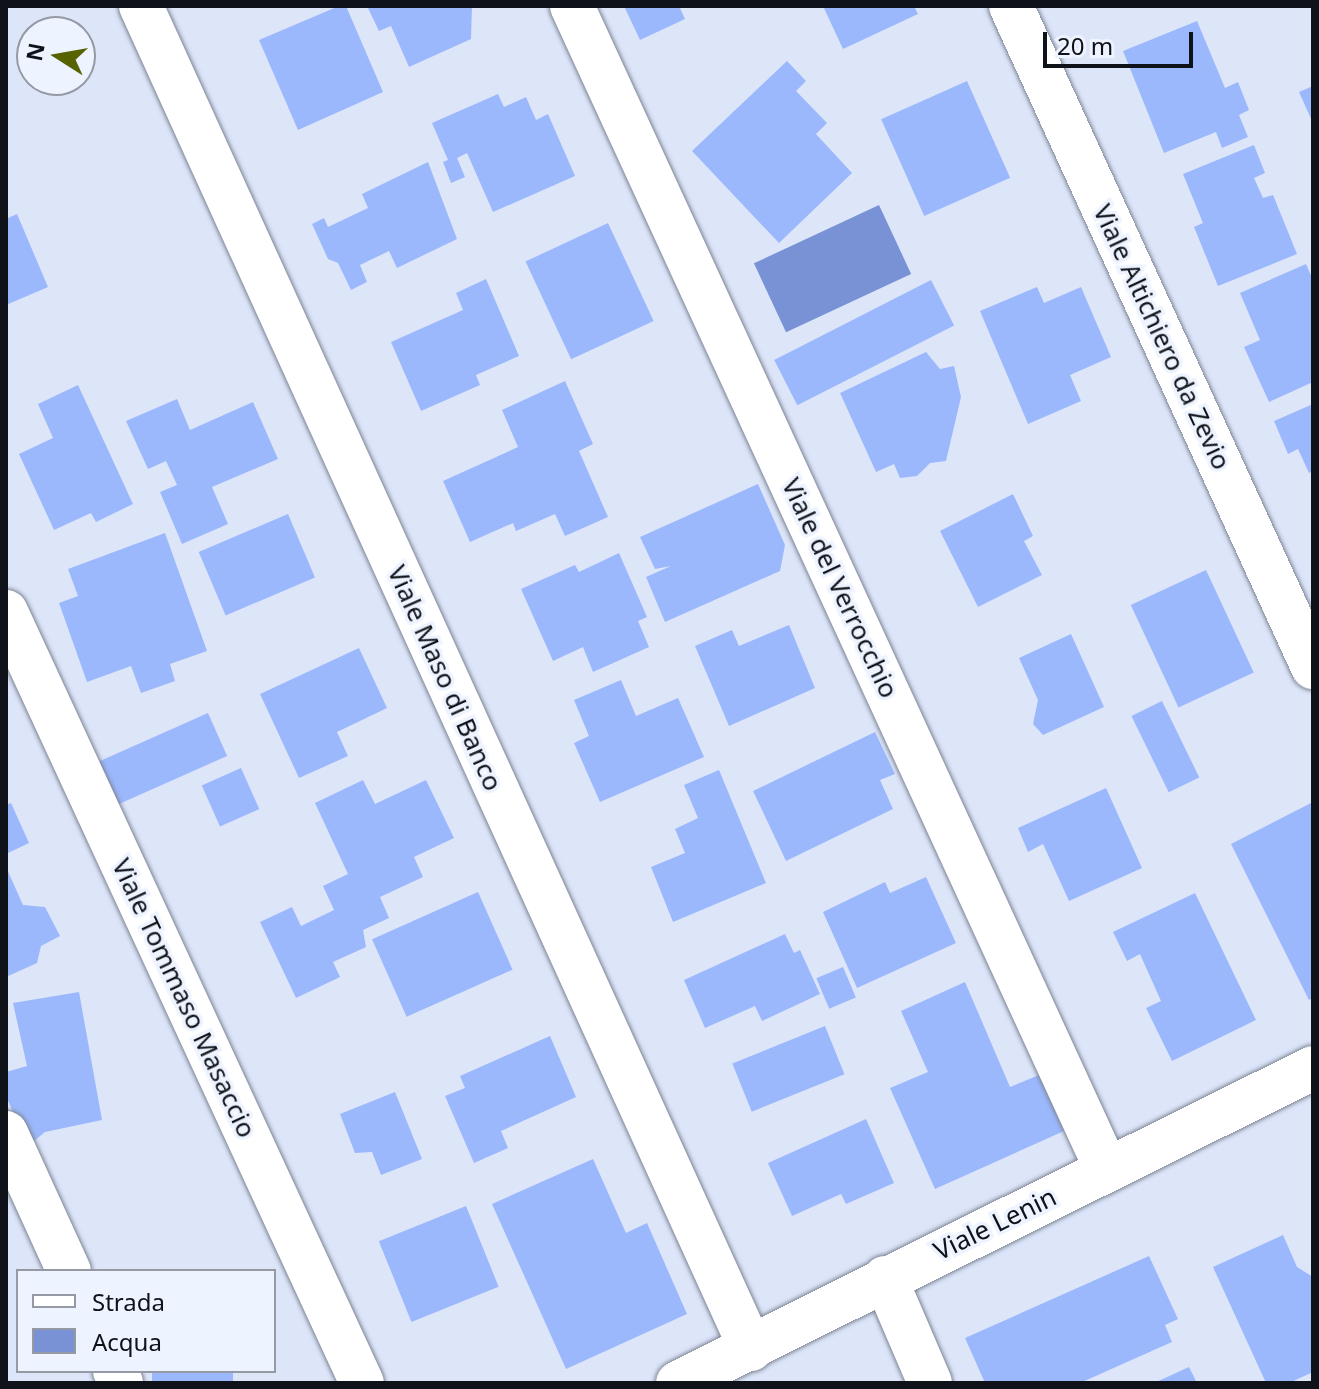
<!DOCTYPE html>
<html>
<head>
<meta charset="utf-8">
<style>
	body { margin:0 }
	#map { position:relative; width:1319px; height:1389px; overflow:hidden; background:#dde5f9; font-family:"Noto Sans",sans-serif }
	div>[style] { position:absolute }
	.water>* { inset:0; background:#7892d5; transform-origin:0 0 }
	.building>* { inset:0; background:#9cb8fd; transform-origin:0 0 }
	.roads { filter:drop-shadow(0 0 2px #7c8495) drop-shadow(0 0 2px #7c8495) }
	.minor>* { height:44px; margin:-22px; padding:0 22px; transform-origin:22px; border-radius:22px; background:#fff }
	span { translate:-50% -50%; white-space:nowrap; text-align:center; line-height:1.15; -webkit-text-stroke:7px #edf3ff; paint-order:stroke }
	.street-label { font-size:26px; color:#0f1218 }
	.frame { position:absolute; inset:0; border:8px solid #0f1218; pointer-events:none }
	.legend { position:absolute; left:16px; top:1269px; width:260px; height:104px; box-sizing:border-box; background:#edf3ff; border:2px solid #9499a3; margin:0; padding:10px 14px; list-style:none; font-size:24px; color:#0f1218 }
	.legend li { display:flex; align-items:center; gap:16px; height:40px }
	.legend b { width:40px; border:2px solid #9499a3 }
	.north { position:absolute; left:16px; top:16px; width:80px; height:80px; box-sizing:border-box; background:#edf3ff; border:2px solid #9499a3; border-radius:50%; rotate:281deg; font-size:22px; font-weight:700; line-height:32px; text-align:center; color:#0f1218 }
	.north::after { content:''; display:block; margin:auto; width:28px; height:36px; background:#576201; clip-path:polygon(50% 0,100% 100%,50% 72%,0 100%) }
	.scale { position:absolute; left:1043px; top:32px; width:150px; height:36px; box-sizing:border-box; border:4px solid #0f1218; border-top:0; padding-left:10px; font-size:24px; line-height:28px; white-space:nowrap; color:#0f1218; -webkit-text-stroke:6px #edf3ff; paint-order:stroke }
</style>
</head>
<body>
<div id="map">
	<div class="water">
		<div style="left:879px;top:205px;width:76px;height:138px;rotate:65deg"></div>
	</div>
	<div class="building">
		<div style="clip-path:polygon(339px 6px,346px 6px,383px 92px,298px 130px,259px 40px)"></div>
		<div style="clip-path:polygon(367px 6px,472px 6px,471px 39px,409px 67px,391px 26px,379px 31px)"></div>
		<div style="clip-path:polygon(624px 6px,679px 6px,685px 19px,640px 40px)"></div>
		<div style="clip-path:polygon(823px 6px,914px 6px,918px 14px,843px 49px)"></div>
		<div style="clip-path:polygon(1197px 21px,1225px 88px,1238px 82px,1249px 110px,1239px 115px,1248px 137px,1222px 148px,1216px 132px,1164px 153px,1123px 51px)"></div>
		<div style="clip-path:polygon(787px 61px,806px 81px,796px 91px,827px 123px,816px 134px,852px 173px,779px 243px,692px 151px)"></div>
		<div style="left:967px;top:81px;width:106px;height:94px;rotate:66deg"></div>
		<div style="clip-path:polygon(1313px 86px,1313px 123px,1299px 92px)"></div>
		<div style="clip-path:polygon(498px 94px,504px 107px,526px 97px,536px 120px,548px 114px,575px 176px,493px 212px,467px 153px,457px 158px,465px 177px,451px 183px,443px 162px,448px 160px,432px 123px)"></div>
		<div style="clip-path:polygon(1254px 145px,1265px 173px,1254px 178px,1263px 198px,1273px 195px,1297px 254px,1218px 286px,1194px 227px,1203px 223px,1183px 174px)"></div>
		<div style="clip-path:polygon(428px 162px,457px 239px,397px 268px,389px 251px,360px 265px,367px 282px,351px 290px,338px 263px,328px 259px,312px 224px,324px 218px,328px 227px,368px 208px,362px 194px)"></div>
		<div style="clip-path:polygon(17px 214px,48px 287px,6px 305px,6px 219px)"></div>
		<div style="left:608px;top:223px;width:108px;height:91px;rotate:65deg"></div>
		<div style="clip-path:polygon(1306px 264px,1313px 280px,1313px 382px,1269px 402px,1244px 347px,1260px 340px,1240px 293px)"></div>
		<div style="clip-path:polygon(486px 279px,519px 356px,476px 375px,480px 385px,421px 411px,391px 342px,463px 310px,456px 293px)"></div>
		<div style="left:931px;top:280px;width:51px;height:176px;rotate:63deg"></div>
		<div style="clip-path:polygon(1037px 287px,1044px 303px,1081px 287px,1111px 357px,1070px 375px,1081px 401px,1028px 424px,980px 311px)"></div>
		<div style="clip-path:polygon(926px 352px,940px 369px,954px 366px,961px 397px,946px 461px,930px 463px,917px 476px,900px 478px,894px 464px,876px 472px,840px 393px)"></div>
		<div style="clip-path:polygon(565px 381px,593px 444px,579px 451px,608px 517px,565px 536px,555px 514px,516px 531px,513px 523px,470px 542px,443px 481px,518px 447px,502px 410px)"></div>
		<div style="clip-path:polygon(78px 385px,133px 504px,96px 522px,91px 513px,54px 530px,19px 454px,53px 438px,38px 404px)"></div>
		<div style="clip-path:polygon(177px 399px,190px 430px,253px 402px,278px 459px,212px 487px,228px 524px,182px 544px,160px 492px,177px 485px,166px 461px,148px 469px,126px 421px)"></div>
		<div style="clip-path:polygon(1313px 404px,1313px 471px,1309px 473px,1298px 449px,1288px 454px,1274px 421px)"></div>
		<div style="clip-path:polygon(758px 484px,785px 545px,780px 571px,665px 622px,646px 577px,671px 566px,655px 569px,640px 537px)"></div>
		<div style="clip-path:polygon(1013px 494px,1033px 536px,1024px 541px,1042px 575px,978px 607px,940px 531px)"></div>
		<div style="left:288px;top:514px;width:69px;height:97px;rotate:67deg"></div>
		<div style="clip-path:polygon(165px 533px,207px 651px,170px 664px,175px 681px,141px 693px,131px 666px,87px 682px,59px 603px,78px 596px,68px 569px)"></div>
		<div style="clip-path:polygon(619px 553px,647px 617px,638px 621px,649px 647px,593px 672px,583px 647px,553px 661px,521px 589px,575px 565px,579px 572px)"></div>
		<div style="left:1206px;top:570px;width:113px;height:83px;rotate:65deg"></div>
		<div style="clip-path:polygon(789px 625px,815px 688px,729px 726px,695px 646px,732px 630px,739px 646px)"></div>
		<div style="clip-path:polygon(1071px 634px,1104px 707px,1043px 735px,1033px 724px,1038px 700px,1019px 658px)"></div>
		<div style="clip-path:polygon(359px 648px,387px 708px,337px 732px,348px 756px,299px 778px,260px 694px)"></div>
		<div style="clip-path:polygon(621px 680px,636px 716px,678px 698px,704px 757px,600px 802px,574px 743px,589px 736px,574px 700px)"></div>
		<div style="left:1162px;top:701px;width:85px;height:34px;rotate:64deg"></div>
		<div style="left:208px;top:713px;width:47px;height:125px;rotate:66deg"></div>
		<div style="clip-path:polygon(875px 732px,895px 774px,880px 780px,893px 809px,786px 861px,753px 791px)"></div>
		<div style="left:241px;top:768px;width:45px;height:43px;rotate:66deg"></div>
		<div style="clip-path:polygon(719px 770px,766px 883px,673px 922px,651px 867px,685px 853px,675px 829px,698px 818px,684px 785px)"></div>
		<div style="clip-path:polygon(363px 780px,375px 804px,426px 780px,454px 838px,414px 857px,423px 877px,380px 897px,389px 918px,363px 930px,366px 947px,333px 962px,340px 977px,296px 998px,260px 922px,292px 907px,301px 926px,334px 910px,323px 886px,348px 874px,315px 803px)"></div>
		<div style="clip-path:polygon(1106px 788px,1142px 868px,1069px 901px,1043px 844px,1028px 852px,1018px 828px)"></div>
		<div style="clip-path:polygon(1313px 802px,1313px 998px,1309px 1000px,1231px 844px)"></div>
		<div style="clip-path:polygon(11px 803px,29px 843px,6px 854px,6px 805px)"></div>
		<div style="clip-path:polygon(6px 867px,23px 905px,45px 907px,60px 936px,41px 946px,37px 963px,6px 977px)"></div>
		<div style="clip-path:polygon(926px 877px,956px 943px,857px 988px,823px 912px,885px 882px,890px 893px)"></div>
		<div style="left:478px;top:892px;width:85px;height:116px;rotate:66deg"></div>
		<div style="clip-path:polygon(1195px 893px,1256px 1020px,1172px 1061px,1146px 1008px,1161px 1001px,1140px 954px,1127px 961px,1113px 932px)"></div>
		<div style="clip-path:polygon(785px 934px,794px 953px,800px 950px,820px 994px,762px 1021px,755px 1006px,705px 1028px,684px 980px)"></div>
		<div style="left:843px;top:967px;width:33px;height:29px;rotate:67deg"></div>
		<div style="clip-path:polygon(965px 982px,1010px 1087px,1039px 1075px,1064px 1131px,935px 1189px,890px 1088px,928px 1072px,901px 1011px)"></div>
		<div style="clip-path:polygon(79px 992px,102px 1120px,45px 1132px,28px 1146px,6px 1096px,6px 1072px,27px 1066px,13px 1003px)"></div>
		<div style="left:825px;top:1026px;width:52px;height:100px;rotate:68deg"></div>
		<div style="clip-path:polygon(550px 1036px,576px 1097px,501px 1131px,508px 1148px,474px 1163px,445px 1096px,465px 1088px,460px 1076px)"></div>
		<div style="clip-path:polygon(395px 1092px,422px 1159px,381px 1175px,372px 1152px,355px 1153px,340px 1114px)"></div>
		<div style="clip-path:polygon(866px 1119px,894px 1183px,846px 1204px,841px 1194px,792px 1216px,768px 1163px)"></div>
		<div style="clip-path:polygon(593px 1159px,626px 1233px,647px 1223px,687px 1314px,566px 1369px,492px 1204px)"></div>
		<div style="left:466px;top:1206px;width:87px;height:94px;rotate:68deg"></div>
		<div style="clip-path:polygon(1283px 1235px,1297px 1267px,1313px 1277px,1313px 1372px,1289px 1383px,1266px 1383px,1213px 1267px)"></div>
		<div style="clip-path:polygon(1149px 1256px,1178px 1319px,1165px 1325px,1172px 1342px,1080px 1383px,985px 1383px,965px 1338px)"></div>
		<div style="clip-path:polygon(1189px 1367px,1197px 1383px,1154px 1383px)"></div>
		<div style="left:152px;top:1371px;width:81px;height:13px"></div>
	</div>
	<div class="roads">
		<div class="minor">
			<div style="left:141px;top:6px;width:1475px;rotate:65.57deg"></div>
			<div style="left:572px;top:6px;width:1281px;rotate:65.32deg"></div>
			<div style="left:1011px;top:6px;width:727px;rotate:65.45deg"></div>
			<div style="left:6px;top:612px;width:849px;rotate:65.22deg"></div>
			<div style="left:6px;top:1133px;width:152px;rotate:65.5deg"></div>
			<div style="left:885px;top:1278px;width:114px;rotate:66.8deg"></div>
			<div style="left:115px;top:1371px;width:13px;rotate:63deg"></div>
			<div style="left:678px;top:1383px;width:709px;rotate:-26.38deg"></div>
		</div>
	</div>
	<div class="street-label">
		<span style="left:1162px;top:337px;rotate:65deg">Viale Altichiero da Zevio</span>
		<span style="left:840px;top:588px;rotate:65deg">Viale del Verrocchio</span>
		<span style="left:445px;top:678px;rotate:66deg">Viale Maso di Banco</span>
		<span style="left:184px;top:998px;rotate:65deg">Viale Tommaso Masaccio</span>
		<span style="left:995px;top:1224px;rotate:-26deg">Viale Lenin</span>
	</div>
	<div class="frame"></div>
	<ul class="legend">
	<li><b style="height:10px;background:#fff"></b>Strada</li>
	<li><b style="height:22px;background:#7892d5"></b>Acqua</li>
	</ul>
	<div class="north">N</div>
	<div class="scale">20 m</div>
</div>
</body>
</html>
